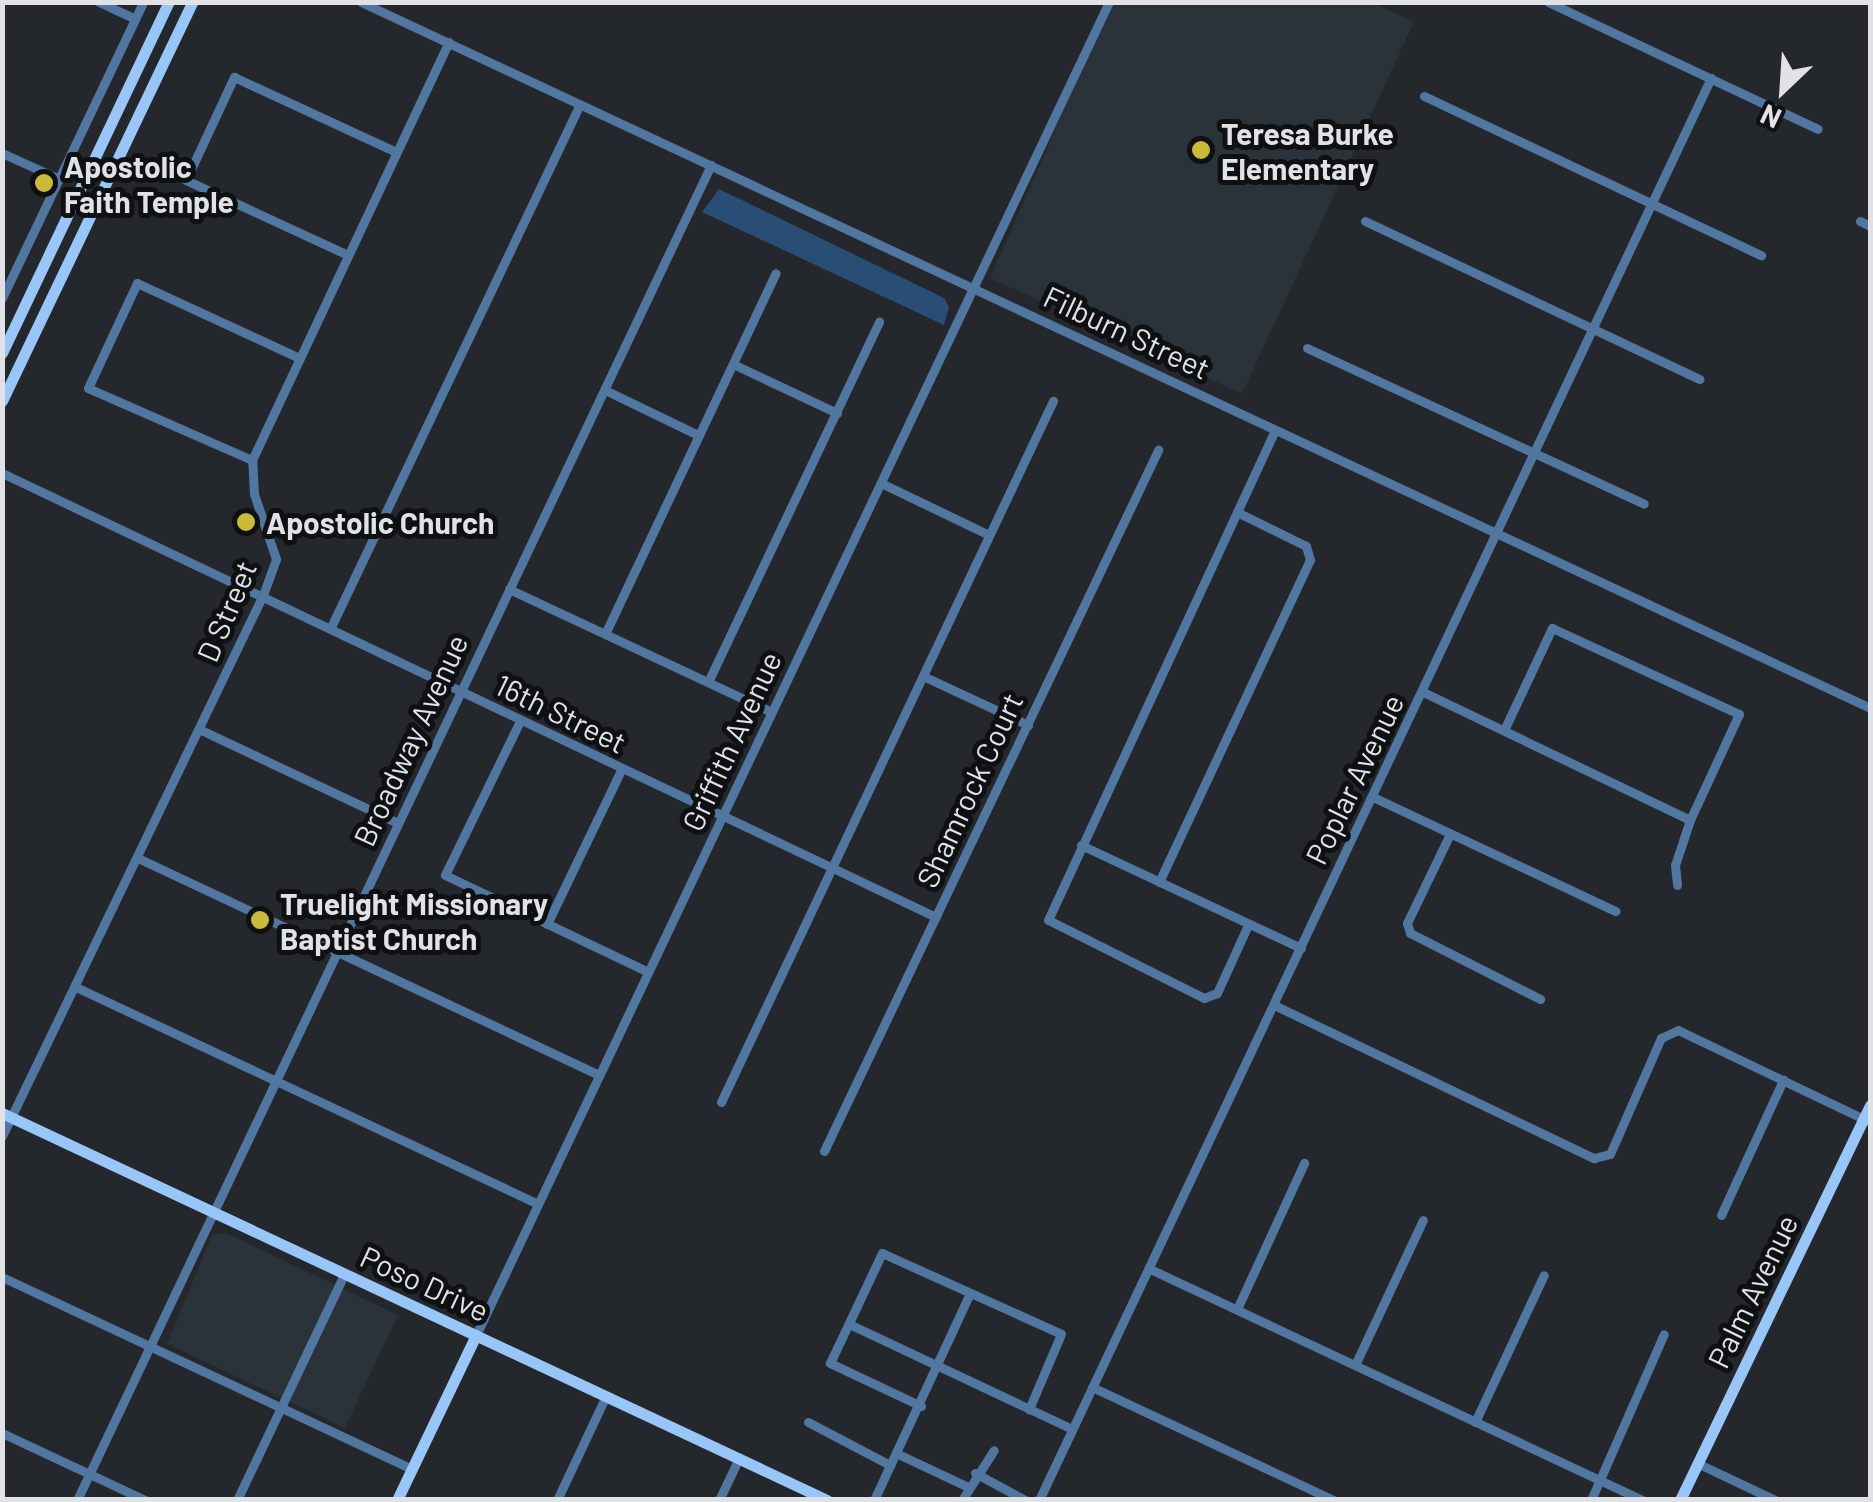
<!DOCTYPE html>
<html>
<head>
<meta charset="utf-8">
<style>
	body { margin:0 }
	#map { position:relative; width:1873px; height:1502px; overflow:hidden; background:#24272b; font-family:Barlow,sans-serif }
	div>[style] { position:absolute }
	.built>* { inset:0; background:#2a323a }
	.green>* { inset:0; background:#294d74 }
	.minor>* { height:9px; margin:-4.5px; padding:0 4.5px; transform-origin:4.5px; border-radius:4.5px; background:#5176a0 }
	.major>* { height:11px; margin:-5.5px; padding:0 5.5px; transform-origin:5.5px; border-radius:5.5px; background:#98c6f9 }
	.dots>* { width:28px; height:28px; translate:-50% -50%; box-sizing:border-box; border:5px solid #0e1011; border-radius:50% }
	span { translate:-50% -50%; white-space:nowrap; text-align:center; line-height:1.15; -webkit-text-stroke:10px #0e1011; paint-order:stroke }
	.poi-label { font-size:30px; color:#e0e2e5; font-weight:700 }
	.left { translate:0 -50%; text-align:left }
	.street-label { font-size:30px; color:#e0e2e5 }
	.frame { position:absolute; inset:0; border:5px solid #e0e2e5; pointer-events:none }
	.north { position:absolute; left:1733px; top:40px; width:100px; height:100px; -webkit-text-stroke:8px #0e1011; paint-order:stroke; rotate:205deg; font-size:28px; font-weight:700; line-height:40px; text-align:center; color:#e0e2e5 }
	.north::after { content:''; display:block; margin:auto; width:35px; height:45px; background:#e0e2e5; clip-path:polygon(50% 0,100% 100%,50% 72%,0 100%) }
</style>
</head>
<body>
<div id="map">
	<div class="built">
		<div style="clip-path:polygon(1111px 3px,1373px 3px,1414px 22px,1242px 394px,990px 278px)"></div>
		<div style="clip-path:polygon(226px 1233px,398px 1315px,345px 1428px,167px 1344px,212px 1235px)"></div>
	</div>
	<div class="green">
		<div style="clip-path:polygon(719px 189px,944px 298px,949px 307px,944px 325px,702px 212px)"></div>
	</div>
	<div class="minor">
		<div style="left:99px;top:2px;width:40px;rotate:25deg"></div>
		<div style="left:361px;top:2px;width:1666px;rotate:25.07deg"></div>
		<div style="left:1548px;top:2px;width:298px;rotate:25.2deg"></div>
		<div style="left:1424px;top:96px;width:373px;rotate:25.3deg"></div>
		<div style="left:2px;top:153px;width:63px;rotate:24.5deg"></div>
		<div style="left:1365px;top:221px;width:370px;rotate:25.3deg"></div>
		<div style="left:1860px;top:221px;width:11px;rotate:27deg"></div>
		<div style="left:348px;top:255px;width:179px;rotate:-155.2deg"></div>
		<div style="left:186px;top:180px;width:114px;rotate:-65deg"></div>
		<div style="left:234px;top:77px;width:179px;rotate:24.8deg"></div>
		<div style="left:2px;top:298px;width:328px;rotate:-64.5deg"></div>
		<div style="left:1307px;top:348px;width:371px;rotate:24.8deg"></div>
		<div style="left:733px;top:364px;width:115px;rotate:25.2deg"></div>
		<div style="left:605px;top:390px;width:103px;rotate:25.8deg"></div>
		<div style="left:252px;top:460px;width:179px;rotate:-156.3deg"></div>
		<div style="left:88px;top:388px;width:116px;rotate:-65deg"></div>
		<div style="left:137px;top:283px;width:179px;rotate:24.8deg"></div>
		<div style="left:2px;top:473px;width:1034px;rotate:25.43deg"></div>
		<div style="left:881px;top:483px;width:120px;rotate:25.7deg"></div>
		<div style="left:509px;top:589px;width:290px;rotate:25.1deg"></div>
		<div style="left:331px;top:627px;width:579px;rotate:-64.54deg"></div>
		<div style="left:605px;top:634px;width:399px;rotate:-64.7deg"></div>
		<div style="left:923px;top:676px;width:116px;rotate:25deg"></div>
		<div style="left:708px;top:682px;width:399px;rotate:-64.6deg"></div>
		<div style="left:1423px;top:692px;width:296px;rotate:25.6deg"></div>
		<div style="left:520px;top:721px;width:171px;rotate:116deg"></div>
		<div style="left:445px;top:875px;width:225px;rotate:25.5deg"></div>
		<div style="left:201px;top:730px;width:218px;rotate:25.3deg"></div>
		<div style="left:1504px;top:730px;width:113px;rotate:-64.8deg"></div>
		<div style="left:1552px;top:628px;width:206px;rotate:24.7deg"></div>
		<div style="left:1739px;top:714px;width:117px;rotate:114.8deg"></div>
		<div style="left:1690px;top:820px;width:47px;rotate:108.4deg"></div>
		<div style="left:1675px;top:865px;width:20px;rotate:84deg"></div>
		<div style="left:1373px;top:797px;width:268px;rotate:25.2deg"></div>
		<div style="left:1450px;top:834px;width:99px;rotate:115.8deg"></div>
		<div style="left:1407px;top:923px;width:10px;rotate:73deg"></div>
		<div style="left:1410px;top:933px;width:146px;rotate:26.9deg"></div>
		<div style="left:1081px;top:845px;width:243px;rotate:25.1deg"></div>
		<div style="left:140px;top:859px;width:507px;rotate:25.2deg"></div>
		<div style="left:1159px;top:882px;width:356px;rotate:-64.9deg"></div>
		<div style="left:1310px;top:560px;width:15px;rotate:-106deg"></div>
		<div style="left:1306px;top:546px;width:77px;rotate:-153.8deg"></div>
		<div style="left:547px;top:924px;width:171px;rotate:-64.3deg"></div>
		<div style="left:1248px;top:925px;width:75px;rotate:114.5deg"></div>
		<div style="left:1217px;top:993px;width:14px;rotate:159deg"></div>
		<div style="left:1204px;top:998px;width:174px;rotate:-153.4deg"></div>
		<div style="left:1048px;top:920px;width:540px;rotate:-65.14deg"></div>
		<div style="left:78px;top:988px;width:508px;rotate:25.15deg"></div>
		<div style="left:1274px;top:1005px;width:355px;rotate:25.6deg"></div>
		<div style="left:1594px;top:1158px;width:16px;rotate:-14deg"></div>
		<div style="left:1610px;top:1154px;width:127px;rotate:-66.3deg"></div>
		<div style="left:1661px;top:1038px;width:19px;rotate:-25deg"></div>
		<div style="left:1678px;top:1030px;width:213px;rotate:25.6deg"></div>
		<div style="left:721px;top:1102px;width:776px;rotate:-64.66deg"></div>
		<div style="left:2px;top:1136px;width:601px;rotate:-64.25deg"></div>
		<div style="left:263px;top:595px;width:38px;rotate:-70deg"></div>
		<div style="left:276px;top:559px;width:69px;rotate:-108.7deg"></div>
		<div style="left:254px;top:494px;width:34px;rotate:-93deg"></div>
		<div style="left:252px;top:460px;width:462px;rotate:-64.8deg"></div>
		<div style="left:824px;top:1151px;width:777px;rotate:-64.52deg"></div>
		<div style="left:1721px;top:1215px;width:149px;rotate:-65.3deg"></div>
		<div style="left:1150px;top:1269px;width:544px;rotate:25.15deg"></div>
		<div style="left:2px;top:1277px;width:453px;rotate:25.1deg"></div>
		<div style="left:1237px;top:1309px;width:161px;rotate:-65.3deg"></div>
		<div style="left:849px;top:1324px;width:246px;rotate:25.2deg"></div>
		<div style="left:476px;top:1335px;width:1476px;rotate:-64.6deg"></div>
		<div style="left:1355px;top:1365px;width:160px;rotate:-64.9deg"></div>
		<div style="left:1092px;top:1387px;width:266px;rotate:25.1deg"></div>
		<div style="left:921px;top:1406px;width:101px;rotate:-154.7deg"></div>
		<div style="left:830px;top:1363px;width:122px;rotate:-64.7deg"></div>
		<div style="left:882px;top:1253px;width:196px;rotate:24.3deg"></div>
		<div style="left:1061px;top:1334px;width:82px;rotate:113.1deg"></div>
		<div style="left:808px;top:1422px;width:93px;rotate:27.7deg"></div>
		<div style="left:1475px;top:1422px;width:162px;rotate:-64.9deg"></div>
		<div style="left:2px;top:1433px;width:158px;rotate:25.1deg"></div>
		<div style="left:898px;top:1454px;width:77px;rotate:25.2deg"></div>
		<div style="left:1697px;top:1463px;width:86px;rotate:25.4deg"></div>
		<div style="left:975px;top:1473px;width:57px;rotate:28.4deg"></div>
		<div style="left:77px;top:1500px;width:1478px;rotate:-64.6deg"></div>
		<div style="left:237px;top:1500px;width:251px;rotate:-64.6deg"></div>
		<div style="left:557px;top:1500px;width:115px;rotate:-64.8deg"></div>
		<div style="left:719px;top:1500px;width:47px;rotate:-64.5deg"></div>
		<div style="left:874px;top:1500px;width:228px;rotate:-65.1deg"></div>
		<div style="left:962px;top:1500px;width:59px;rotate:-57.4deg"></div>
		<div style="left:1039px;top:1500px;width:1573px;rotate:-64.71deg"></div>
		<div style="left:1591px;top:1500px;width:181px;rotate:-66.3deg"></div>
	</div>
	<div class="major">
		<div style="left:2px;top:353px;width:389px;rotate:-64.6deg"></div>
		<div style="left:2px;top:401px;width:442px;rotate:-64.5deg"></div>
		<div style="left:2px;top:1113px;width:911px;rotate:25.13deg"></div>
		<div style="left:397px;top:1500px;width:183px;rotate:-64.4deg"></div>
		<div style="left:1680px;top:1500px;width:438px;rotate:-64.3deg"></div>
	</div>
	<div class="dots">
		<div style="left:1201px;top:150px;background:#cbba39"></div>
		<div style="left:44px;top:183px;background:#cbba39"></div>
		<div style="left:246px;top:522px;background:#cbba39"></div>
		<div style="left:260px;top:920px;background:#cbba39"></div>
	</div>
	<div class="poi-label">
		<span class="left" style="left:1221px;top:150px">Teresa Burke<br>Elementary</span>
		<span class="left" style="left:64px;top:183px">Apostolic<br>Faith Temple</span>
		<span class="left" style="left:266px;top:522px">Apostolic Church</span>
		<span class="left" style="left:280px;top:920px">Truelight Missionary<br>Baptist Church</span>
	</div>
	<div class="street-label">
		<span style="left:1127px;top:332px;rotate:25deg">Filburn Street</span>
		<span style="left:226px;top:611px;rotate:-67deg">D Street</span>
		<span style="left:561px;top:713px;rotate:26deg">16th Street</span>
		<span style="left:410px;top:740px;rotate:-65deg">Broadway Avenue</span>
		<span style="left:731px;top:741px;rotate:-65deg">Griffith Avenue</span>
		<span style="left:1354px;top:779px;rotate:-64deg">Poplar Avenue</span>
		<span style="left:969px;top:790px;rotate:-65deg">Shamrock Court</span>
		<span style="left:425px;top:1283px;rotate:25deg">Poso Drive</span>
		<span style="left:1752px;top:1291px;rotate:-64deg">Palm Avenue</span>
	</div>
	<div class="frame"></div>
	<div class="north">N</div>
</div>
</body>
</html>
